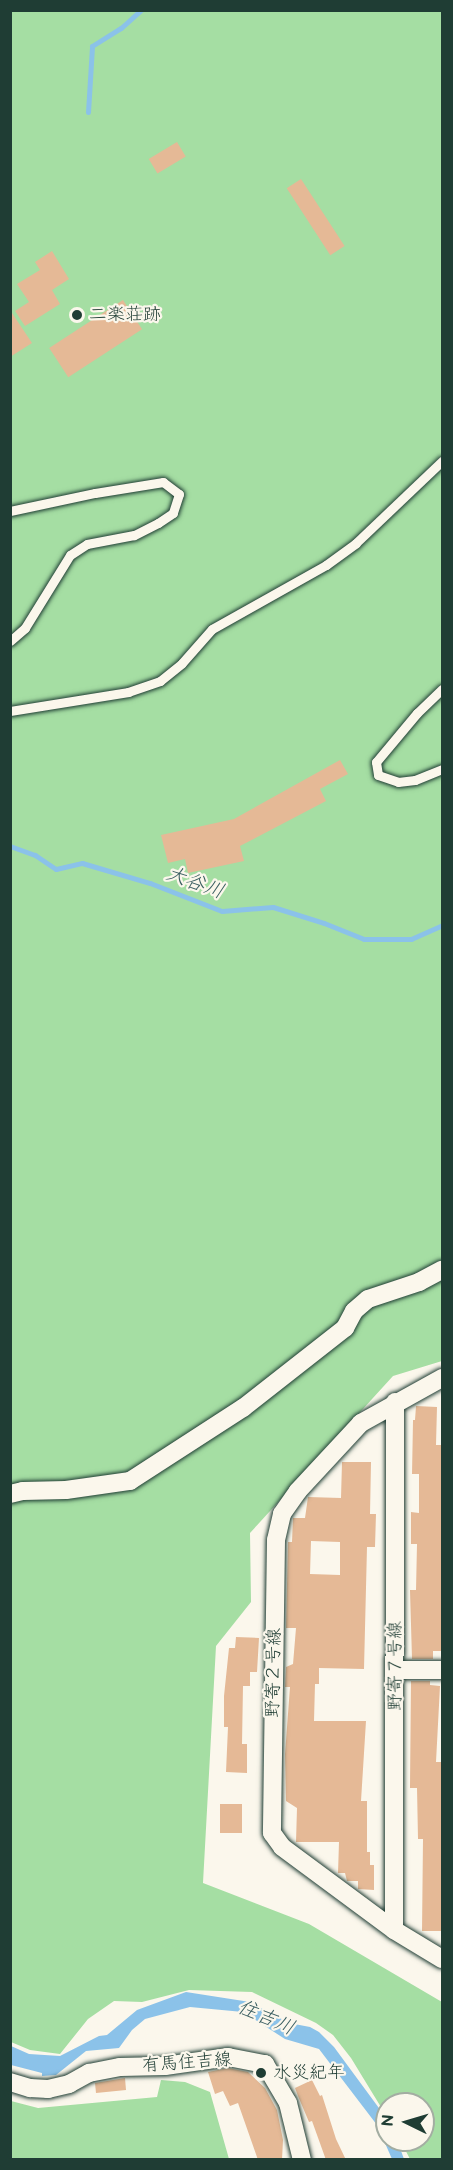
<!DOCTYPE html>
<html>
<head>
<meta charset="utf-8">
<style>
	body { margin:0 }
	#map { position:relative; width:453px; height:2170px; overflow:hidden; background:#fbf7ec; font-family:"Balsamiq Sans","Klee One",sans-serif }
	div>[style] { position:absolute }
	.green>* { inset:0; background:#a5dea3 }
	.water>* { inset:0; background:#8bc2e9 }
	.stream>* { height:5px; margin:-2.5px; padding:0 2.5px; transform-origin:2.5px; border-radius:2.5px; background:#8bc2e9 }
	.building>* { inset:0; background:#e5b996; transform-origin:0 0 }
	.roads { filter:drop-shadow(0 0 2px #1f3d34) drop-shadow(0 0 2px #1f3d34) }
	.service>* { height:9px; margin:-4.5px; padding:0 4.5px; transform-origin:4.5px; border-radius:4.5px; background:#fbf7ec }
	.minor>* { height:18px; margin:-9px; padding:0 9px; transform-origin:9px; border-radius:9px; background:#fbf7ec }
	.dots>* { width:16px; height:16px; translate:-50% -50%; box-sizing:border-box; border:3px solid #fbf7ec; border-radius:50% }
	span { translate:-50% -50%; white-space:nowrap; text-align:center; line-height:1.15; -webkit-text-stroke:4.5px #fbf7ec; paint-order:stroke }
	.poi-label { font-size:18px; color:#1f3d34 }
	.left { translate:0 -50%; text-align:left }
	.street-label { font-size:18px; color:#1f3d34 }
	.water-label { font-size:20px; color:#3a5e61; font-style:italic }
	.frame { position:absolute; inset:0; border:12px solid #1f3d34; pointer-events:none }
	.north { position:absolute; left:375px; top:2092px; width:60px; height:60px; box-sizing:border-box; background:#fbf7ec; border:2px solid #a3ada2; border-radius:50%; rotate:275deg; font-size:16px; font-weight:700; line-height:24px; text-align:center; color:#1f3d34 }
	.north::after { content:''; display:block; margin:auto; width:21px; height:27px; background:#1f3d34; clip-path:polygon(50% 0,100% 100%,50% 72%,0 100%) }
</style>
</head>
<body>
<div id="map">
	<div class="green">
		<div style="clip-path:polygon(10px 11px,442px 11px,442px 1361px,393px 1376px,250px 1533px,251px 1602px,216px 1646px,203px 1883px,309px 1924px,442px 2002px,442px 2159px,410px 2159px,400px 2140px,423px 2140px,423px 2104px,387px 2104px,387px 2117px,351px 2058px,333px 2035px,316px 2023px,252px 1992px,189px 1990px,142px 2002px,114px 2001px,88px 2019px,60px 2054px,30px 2050px,11px 2042px)"></div>
		<div style="clip-path:polygon(161px 2080px,185px 2082px,210px 2092px,229px 2159px,11px 2159px,11px 2101px,38px 2108px,157px 2097px)"></div>
	</div>
	<div class="water">
		<div style="clip-path:polygon(186px 1992px,250px 2002px,289px 2023px,310px 2027px,319px 2032px,334px 2047px,387px 2119px,387px 2140px,397px 2140px,404px 2159px,392px 2159px,377px 2125px,319px 2049px,285px 2039px,243px 2012px,190px 2007px,145px 2019px,132px 2030px,119px 2048px,86px 2051px,56px 2075px,42px 2076px,42px 2073px,11px 2065px,11px 2046px,29px 2054px,60px 2056px,99px 2036px,107px 2035px,137px 2010px)"></div>
	</div>
	<div class="stream">
		<div style="left:88px;top:112px;width:66px;rotate:-86.5deg"></div>
		<div style="left:92px;top:46px;width:34px;rotate:-32deg"></div>
		<div style="left:121px;top:28px;width:27px;rotate:-42deg"></div>
		<div style="left:10px;top:846px;width:27px;rotate:20deg"></div>
		<div style="left:35px;top:855px;width:25px;rotate:34deg"></div>
		<div style="left:56px;top:869px;width:27px;rotate:-13deg"></div>
		<div style="left:82px;top:863px;width:71px;rotate:16.4deg"></div>
		<div style="left:150px;top:883px;width:77px;rotate:21.3deg"></div>
		<div style="left:222px;top:911px;width:51px;rotate:-4.5deg"></div>
		<div style="left:273px;top:907px;width:53px;rotate:17.4deg"></div>
		<div style="left:324px;top:923px;width:43px;rotate:21.8deg"></div>
		<div style="left:364px;top:939px;width:47px"></div>
		<div style="left:411px;top:939px;width:34px;rotate:-24deg"></div>
	</div>
	<div class="building">
		<div style="left:177px;top:142px;width:17px;height:33px;rotate:59deg"></div>
		<div style="left:301px;top:179px;width:80px;height:17px;rotate:57deg"></div>
		<div style="clip-path:polygon(52px 251px,69px 279px,52px 290px,60px 304px,25px 326px,15px 311px,29px 302px,17px 284px,40px 270px,35px 262px)"></div>
		<div style="left:123px;top:300px;width:35px;height:88px;rotate:57deg"></div>
		<div style="clip-path:polygon(10px 310px,32px 343px,10px 357px)"></div>
		<div style="clip-path:polygon(340px 760px,348px 774px,320px 789px,326px 801px,240px 846px,244px 861px,188px 873px,185px 859px,168px 863px,161px 835px,234px 819px)"></div>
		<div style="clip-path:polygon(416px 1406px,437px 1407px,436px 1445px,442px 1445px,442px 1651px,433px 1651px,433px 1659px,412px 1659px,410px 1590px,416px 1590px,417px 1544px,411px 1544px,411px 1512px,419px 1513px,419px 1474px,412px 1474px,413px 1420px,415px 1420px)"></div>
		<div style="clip-path:polygon(evenodd,342px 1462px,371px 1462px,370px 1514px,376px 1514px,375px 1547px,367px 1547px,364px 1669px,319px 1668px,319px 1684px,315px 1684px,314px 1721px,366px 1721px,361px 1801px,367px 1801px,367px 1852px,370px 1852px,370px 1865px,374px 1865px,374px 1890px,358px 1889px,358px 1881px,347px 1881px,345px 1873px,338px 1873px,339px 1842px,296px 1842px,297px 1808px,286px 1801px,285px 1754px,290px 1687px,285px 1687px,286px 1667px,293px 1664px,296px 1628px,286px 1628px,288px 1542px,292px 1542px,293px 1518px,305px 1518px,308px 1497px,341px 1498px,342px 1462px,311px 1541px,340px 1542px,340px 1575px,310px 1574px,311px 1541px)"></div>
		<div style="clip-path:polygon(236px 1637px,259px 1638px,257px 1672px,250px 1672px,250px 1686px,243px 1686px,242px 1744px,247px 1744px,247px 1773px,226px 1772px,228px 1727px,224px 1727px,224px 1696px,229px 1648px,235px 1648px)"></div>
		<div style="clip-path:polygon(411px 1681px,430px 1681px,430px 1685px,440px 1686px,436px 1762px,442px 1762px,442px 1931px,422px 1931px,423px 1839px,418px 1839px,417px 1788px,410px 1788px)"></div>
		<div style="left:220px;top:1804px;width:22px;height:29px"></div>
		<div style="clip-path:polygon(228px 2068px,248px 2072px,265px 2088px,277px 2110px,283px 2140px,282px 2160px,258px 2160px,238px 2103px,230px 2106px,223px 2091px,215px 2094px,208px 2072px)"></div>
		<div style="clip-path:polygon(125px 2078px,126px 2090px,96px 2093px,95px 2083px)"></div>
		<div style="clip-path:polygon(312px 2080px,320px 2096px,322px 2095px,336px 2139px,346px 2160px,326px 2160px,312px 2121px,309px 2122px,298px 2096px,295px 2088px)"></div>
	</div>
	<div class="roads">
		<div class="service">
			<div style="left:10px;top:511px;width:87px;rotate:-12deg"></div>
			<div style="left:95px;top:493px;width:69px;rotate:-9.2deg"></div>
			<div style="left:163px;top:482px;width:20px;rotate:37deg"></div>
			<div style="left:179px;top:494px;width:20px;rotate:108deg"></div>
			<div style="left:173px;top:513px;width:18px;rotate:146deg"></div>
			<div style="left:158px;top:523px;width:27px;rotate:153deg"></div>
			<div style="left:134px;top:535px;width:48px;rotate:169.2deg"></div>
			<div style="left:87px;top:544px;width:20px;rotate:147deg"></div>
			<div style="left:70px;top:555px;width:86px;rotate:121.7deg"></div>
			<div style="left:25px;top:628px;width:20px;rotate:139deg"></div>
			<div style="left:442px;top:689px;width:35px;rotate:136deg"></div>
			<div style="left:417px;top:713px;width:64px;rotate:129.9deg"></div>
			<div style="left:376px;top:762px;width:13px;rotate:81deg"></div>
			<div style="left:378px;top:775px;width:21px;rotate:19deg"></div>
			<div style="left:398px;top:782px;width:17px;rotate:-7deg"></div>
			<div style="left:415px;top:780px;width:29px;rotate:-22deg"></div>
			<div style="left:10px;top:711px;width:120px;rotate:-9.1deg"></div>
			<div style="left:128px;top:692px;width:34px;rotate:-19deg"></div>
			<div style="left:160px;top:681px;width:28px;rotate:-39deg"></div>
			<div style="left:182px;top:663px;width:45px;rotate:-48.6deg"></div>
			<div style="left:212px;top:629px;width:131px;rotate:-29.3deg"></div>
			<div style="left:326px;top:565px;width:37px;rotate:-36deg"></div>
			<div style="left:356px;top:543px;width:119px;rotate:-43.6deg"></div>
		</div>
		<div class="minor">
			<div style="left:442px;top:1378px;width:93px;rotate:150.9deg"></div>
			<div style="left:361px;top:1423px;width:93px;rotate:132.8deg"></div>
			<div style="left:298px;top:1491px;width:28px;rotate:125deg"></div>
			<div style="left:282px;top:1514px;width:27px;rotate:103deg"></div>
			<div style="left:276px;top:1540px;width:293px;rotate:90.8deg"></div>
			<div style="left:272px;top:1833px;width:17px;rotate:54deg"></div>
			<div style="left:282px;top:1847px;width:139px;rotate:36.5deg"></div>
			<div style="left:394px;top:1930px;width:56px;rotate:31.1deg"></div>
			<div style="left:10px;top:1494px;width:13px;rotate:-13deg"></div>
			<div style="left:23px;top:1491px;width:43px;rotate:-1.3deg"></div>
			<div style="left:66px;top:1490px;width:65px;rotate:-8deg"></div>
			<div style="left:130px;top:1481px;width:135px;rotate:-32.9deg"></div>
			<div style="left:243px;top:1408px;width:130px;rotate:-38.1deg"></div>
			<div style="left:345px;top:1328px;width:19px;rotate:-62deg"></div>
			<div style="left:354px;top:1311px;width:18px;rotate:-41deg"></div>
			<div style="left:368px;top:1299px;width:54px;rotate:-18.4deg"></div>
			<div style="left:419px;top:1282px;width:26px;rotate:-28deg"></div>
			<div style="left:397px;top:1670px;width:45px"></div>
			<div style="left:394px;top:1930px;width:528px;rotate:-89.89deg"></div>
			<div style="left:10px;top:2082px;width:21px;rotate:17deg"></div>
			<div style="left:30px;top:2088px;width:18px;rotate:3deg"></div>
			<div style="left:48px;top:2089px;width:22px;rotate:-13deg"></div>
			<div style="left:69px;top:2084px;width:23px;rotate:-29deg"></div>
			<div style="left:89px;top:2073px;width:32px;rotate:-11deg"></div>
			<div style="left:120px;top:2067px;width:45px;rotate:-1.3deg"></div>
			<div style="left:165px;top:2066px;width:64px;rotate:-8.1deg"></div>
			<div style="left:228px;top:2057px;width:38px;rotate:11deg"></div>
			<div style="left:265px;top:2064px;width:45px;rotate:59.5deg"></div>
			<div style="left:288px;top:2103px;width:59px;rotate:76.2deg"></div>
		</div>
	</div>
	<div class="dots">
		<div style="left:77px;top:315px;background:#1f3d34"></div>
		<div style="left:261px;top:2073px;background:#1f3d34"></div>
	</div>
	<div class="poi-label">
		<span class="left" style="left:89px;top:315px">二楽荘跡</span>
		<span class="left" style="left:273px;top:2073px">水災紀年</span>
	</div>
	<div class="street-label">
		<span style="left:396px;top:1666px;rotate:-90deg">野寄７号線</span>
		<span style="left:274px;top:1673px;rotate:-89deg">野寄２号線</span>
		<span style="left:187px;top:2063px;rotate:-4deg">有馬住吉線</span>
	</div>
	<div class="water-label">
		<span style="left:195px;top:883px;rotate:20deg">大谷川</span>
		<span style="left:266px;top:2018px;rotate:23deg">住吉川</span>
	</div>
	<div class="frame"></div>
	<div class="north">N</div>
</div>
</body>
</html>
